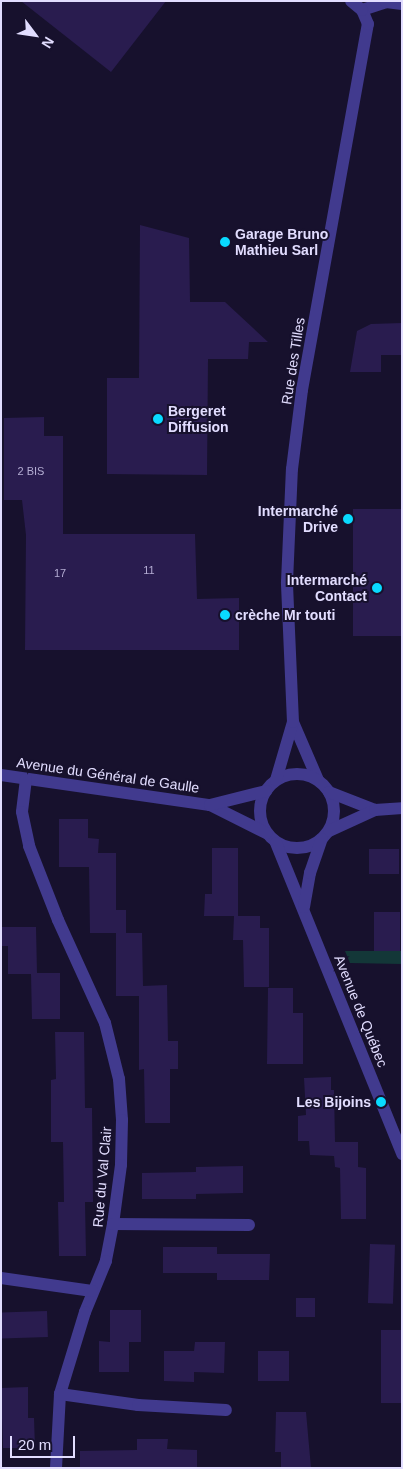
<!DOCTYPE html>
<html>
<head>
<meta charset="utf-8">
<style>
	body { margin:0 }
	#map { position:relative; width:403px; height:1469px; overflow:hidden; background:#17112d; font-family:Arial,sans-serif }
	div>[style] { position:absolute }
	.green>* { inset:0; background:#133738 }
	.building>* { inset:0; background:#291c4f; transform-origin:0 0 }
	.minor>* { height:12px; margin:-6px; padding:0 6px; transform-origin:6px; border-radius:6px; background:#413a8e }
	.minor>.ring { margin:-6px; padding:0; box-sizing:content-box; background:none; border:12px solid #413a8e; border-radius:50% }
	.dots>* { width:14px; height:14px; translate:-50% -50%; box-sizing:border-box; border:2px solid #17112d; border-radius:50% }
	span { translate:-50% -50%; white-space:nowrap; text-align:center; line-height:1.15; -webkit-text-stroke:4px #17112d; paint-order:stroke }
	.number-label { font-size:11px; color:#b4add3 }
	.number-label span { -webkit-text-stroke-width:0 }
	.poi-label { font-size:14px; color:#e2ddff; font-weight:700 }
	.left { translate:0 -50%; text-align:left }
	.right { translate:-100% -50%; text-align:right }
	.street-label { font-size:14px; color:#e2ddff }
	.frame { position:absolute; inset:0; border:2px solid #e2ddff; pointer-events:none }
	.north { position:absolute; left:10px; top:10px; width:50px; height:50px; -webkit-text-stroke:4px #17112d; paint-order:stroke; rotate:121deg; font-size:14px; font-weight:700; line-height:20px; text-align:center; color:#e2ddff }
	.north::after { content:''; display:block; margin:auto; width:18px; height:22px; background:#e2ddff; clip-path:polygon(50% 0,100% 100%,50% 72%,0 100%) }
	.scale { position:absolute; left:10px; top:1436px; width:65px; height:22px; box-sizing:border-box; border:2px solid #e2ddff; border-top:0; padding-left:6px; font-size:15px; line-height:18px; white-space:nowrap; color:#e2ddff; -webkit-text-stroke:4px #17112d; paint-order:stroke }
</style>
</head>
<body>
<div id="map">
	<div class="green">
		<div style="clip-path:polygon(345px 951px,402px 951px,402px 964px,350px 963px)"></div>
	</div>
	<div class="building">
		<div style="clip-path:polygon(21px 1px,166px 1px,111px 72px)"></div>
		<div style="clip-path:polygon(140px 225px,189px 238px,190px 302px,225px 302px,268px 342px,249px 342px,248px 359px,208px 359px,207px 475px,107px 474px,107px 378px,139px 378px)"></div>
		<div style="clip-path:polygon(402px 323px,402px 355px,381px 355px,381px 372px,350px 372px,357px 331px,371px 324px)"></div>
		<div style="clip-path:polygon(44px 417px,44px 436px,63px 436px,63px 534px,195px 534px,197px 599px,239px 598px,239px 650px,25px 650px,26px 535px,22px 500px,4px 500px,4px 418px)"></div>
		<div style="left:402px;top:509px;width:127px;height:49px;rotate:90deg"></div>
		<div style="clip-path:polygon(59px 819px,88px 819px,88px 838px,99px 839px,98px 853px,116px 853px,116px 910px,126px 910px,126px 933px,142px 933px,143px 986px,167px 985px,168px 1041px,178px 1041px,178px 1069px,170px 1069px,170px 1123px,145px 1123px,144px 1069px,139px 1070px,139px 996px,116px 996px,116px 933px,90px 933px,89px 867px,59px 867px)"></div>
		<div style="clip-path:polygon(212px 848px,238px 848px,238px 916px,260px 916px,260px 928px,269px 928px,269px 987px,244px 987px,243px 940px,233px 940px,234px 916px,204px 916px,205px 894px,212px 894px)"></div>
		<div style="left:399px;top:849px;width:25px;height:30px;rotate:90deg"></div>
		<div style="left:374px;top:912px;width:26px;height:39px"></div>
		<div style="clip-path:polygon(1px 927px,36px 927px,37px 973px,60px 973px,60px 1019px,32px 1019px,31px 974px,8px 974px,8px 946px,1px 946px)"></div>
		<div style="clip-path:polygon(268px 988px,293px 988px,293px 1013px,303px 1013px,303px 1064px,267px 1064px)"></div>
		<div style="clip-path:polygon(55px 1032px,84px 1032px,85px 1108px,92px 1108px,93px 1202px,85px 1202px,86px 1256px,59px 1256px,58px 1202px,64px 1202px,63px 1142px,51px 1142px,51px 1080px,56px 1079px)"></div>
		<div style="clip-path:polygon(331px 1077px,331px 1090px,334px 1090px,335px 1142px,358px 1142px,358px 1167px,366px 1168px,366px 1219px,341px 1219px,340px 1168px,335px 1167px,334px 1156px,310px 1155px,309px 1141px,298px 1141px,298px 1116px,306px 1115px,304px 1078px)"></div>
		<div style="clip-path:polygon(243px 1166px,243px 1193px,196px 1194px,196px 1199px,142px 1199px,142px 1173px,196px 1172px,196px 1167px)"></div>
		<div style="left:370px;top:1244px;width:25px;height:59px;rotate:2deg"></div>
		<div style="clip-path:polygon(163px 1247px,217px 1247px,217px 1254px,270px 1254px,269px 1280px,217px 1280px,217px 1273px,163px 1273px)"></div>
		<div style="left:296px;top:1298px;width:19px;height:19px"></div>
		<div style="clip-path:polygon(110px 1310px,141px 1310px,141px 1342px,129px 1342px,129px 1372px,99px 1372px,99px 1341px,110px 1342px)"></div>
		<div style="left:47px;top:1311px;width:26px;height:46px;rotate:88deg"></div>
		<div style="left:381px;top:1330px;width:21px;height:73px"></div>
		<div style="clip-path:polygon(195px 1342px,225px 1342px,224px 1373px,194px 1372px,194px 1382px,164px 1381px,164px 1351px,194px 1351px)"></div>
		<div style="left:258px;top:1351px;width:31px;height:30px"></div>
		<div style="clip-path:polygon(28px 1387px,28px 1418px,34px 1418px,35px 1448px,3px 1448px,1px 1388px)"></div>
		<div style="clip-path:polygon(276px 1412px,306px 1412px,311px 1468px,281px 1468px,281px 1452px,275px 1452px)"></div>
		<div style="clip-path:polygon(137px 1439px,168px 1439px,167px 1449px,197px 1450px,197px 1468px,80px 1468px,80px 1451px,137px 1450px)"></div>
	</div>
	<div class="minor">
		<div style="left:362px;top:10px;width:25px;rotate:-18deg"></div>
		<div style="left:386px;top:2px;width:16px;rotate:7deg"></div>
		<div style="left:293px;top:722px;width:63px;rotate:66.7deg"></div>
		<div class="ring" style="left:260px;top:774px;width:62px;height:62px"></div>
		<div style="left:1px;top:775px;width:211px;rotate:8.2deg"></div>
		<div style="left:210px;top:805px;width:63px;rotate:26.6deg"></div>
		<div style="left:26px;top:779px;width:33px;rotate:97deg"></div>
		<div style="left:22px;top:812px;width:35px;rotate:78deg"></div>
		<div style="left:29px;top:846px;width:79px;rotate:68.6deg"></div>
		<div style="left:58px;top:920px;width:113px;rotate:65.5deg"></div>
		<div style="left:105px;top:1023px;width:58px;rotate:76deg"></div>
		<div style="left:119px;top:1079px;width:41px;rotate:85.8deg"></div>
		<div style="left:122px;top:1120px;width:45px;rotate:91.3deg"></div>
		<div style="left:121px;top:1165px;width:60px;rotate:97.7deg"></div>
		<div style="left:113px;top:1224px;width:38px;rotate:101deg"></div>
		<div style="left:106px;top:1261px;width:55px;rotate:112.4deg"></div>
		<div style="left:85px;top:1312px;width:86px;rotate:107deg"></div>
		<div style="left:60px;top:1394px;width:74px;rotate:93.1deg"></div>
		<div style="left:276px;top:780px;width:60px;rotate:-73.7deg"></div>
		<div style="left:293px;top:722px;width:140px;rotate:-92.5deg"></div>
		<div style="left:287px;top:582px;width:113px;rotate:-87.5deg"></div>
		<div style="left:292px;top:469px;width:80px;rotate:-82.8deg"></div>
		<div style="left:302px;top:390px;width:372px;rotate:-79.8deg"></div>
		<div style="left:368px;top:24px;width:15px;rotate:-113deg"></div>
		<div style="left:362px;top:10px;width:14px;rotate:-141deg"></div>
		<div style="left:329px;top:792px;width:49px;rotate:21.4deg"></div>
		<div style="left:210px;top:805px;width:58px;rotate:-14deg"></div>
		<div style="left:329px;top:831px;width:51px;rotate:-24.5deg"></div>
		<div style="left:375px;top:810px;width:27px;rotate:-4deg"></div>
		<div style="left:276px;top:843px;width:336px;rotate:67.9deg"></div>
		<div style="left:304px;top:907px;width:35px;rotate:-80deg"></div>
		<div style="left:310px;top:873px;width:36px;rotate:-71deg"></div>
		<div style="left:113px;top:1224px;width:136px;rotate:0.4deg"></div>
		<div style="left:1px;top:1278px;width:92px;rotate:8.1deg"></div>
		<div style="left:60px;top:1394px;width:79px;rotate:8deg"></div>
		<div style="left:138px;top:1405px;width:88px;rotate:3.3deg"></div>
	</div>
	<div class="dots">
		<div style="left:225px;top:242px;background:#09daff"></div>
		<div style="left:158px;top:419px;background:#09daff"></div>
		<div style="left:348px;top:519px;background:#09daff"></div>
		<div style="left:377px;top:588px;background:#09daff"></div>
		<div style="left:225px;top:615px;background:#09daff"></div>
		<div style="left:381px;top:1102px;background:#09daff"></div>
	</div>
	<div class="number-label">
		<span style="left:31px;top:471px">2 BIS</span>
		<span style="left:149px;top:570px">11</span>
		<span style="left:60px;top:573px">17</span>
	</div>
	<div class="poi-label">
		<span class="left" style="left:235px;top:242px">Garage Bruno<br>Mathieu Sarl</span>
		<span class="left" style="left:168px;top:419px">Bergeret<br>Diffusion</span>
		<span class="right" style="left:338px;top:519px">Intermarché<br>Drive</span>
		<span class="right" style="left:367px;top:588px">Intermarché<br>Contact</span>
		<span class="left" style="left:235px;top:615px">crèche Mr touti</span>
		<span class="right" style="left:371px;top:1102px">Les Bijoins</span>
	</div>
	<div class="street-label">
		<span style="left:293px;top:361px;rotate:-81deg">Rue des Tilles</span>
		<span style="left:108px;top:775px;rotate:8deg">Avenue du Général de Gaulle</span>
		<span style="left:361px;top:1011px;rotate:68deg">Avenue de Québec</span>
		<span style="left:102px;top:1177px;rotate:-85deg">Rue du Val Clair</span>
	</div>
	<div class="frame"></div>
	<div class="north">N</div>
	<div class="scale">20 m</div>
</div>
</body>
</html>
